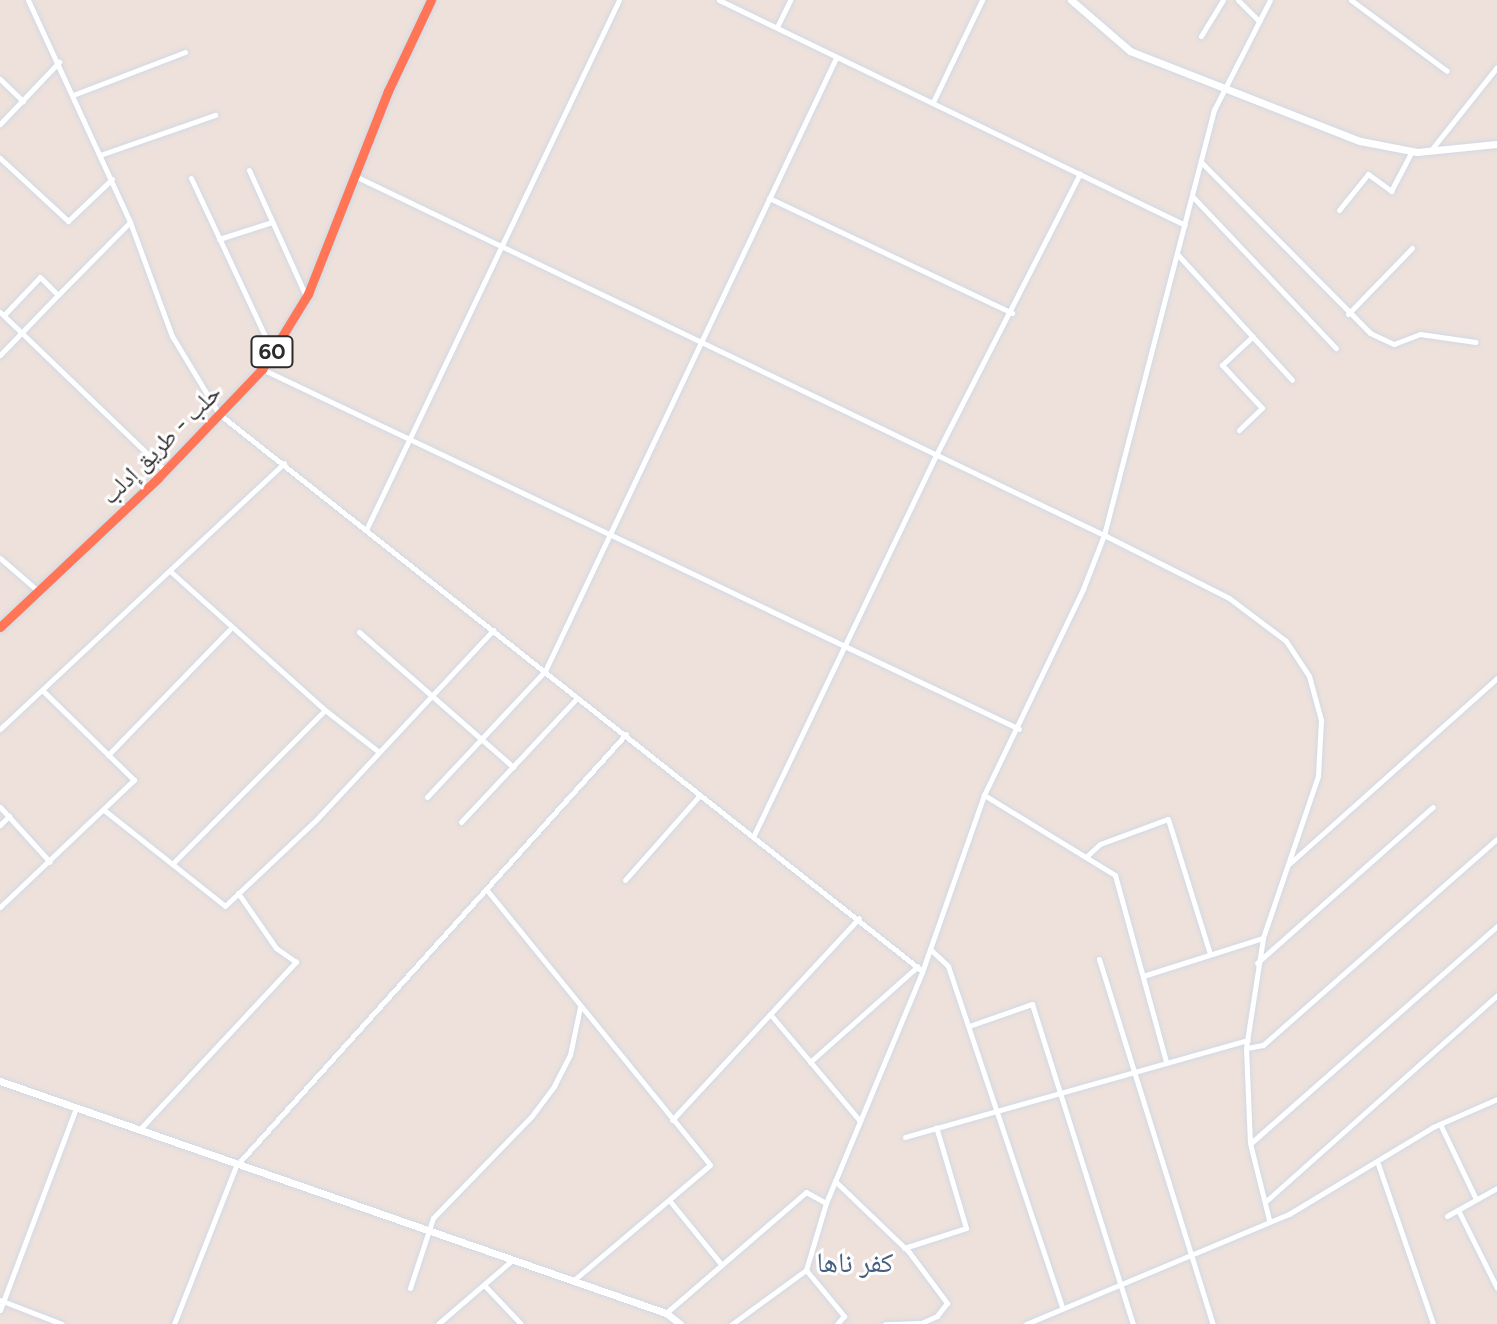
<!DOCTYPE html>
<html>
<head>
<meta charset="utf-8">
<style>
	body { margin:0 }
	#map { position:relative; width:1497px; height:1324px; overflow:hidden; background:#eee1db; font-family:Figtree,"Noto Naskh Arabic",sans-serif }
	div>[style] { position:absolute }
	.roads { filter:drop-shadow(0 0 2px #d0d9e5) drop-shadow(0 0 2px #d0d9e5) }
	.street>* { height:5px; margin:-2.5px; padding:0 2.5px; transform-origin:2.5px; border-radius:2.5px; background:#fff }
	.secondary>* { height:7px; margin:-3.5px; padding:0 3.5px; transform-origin:3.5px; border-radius:3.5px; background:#fff }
	.highway>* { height:9px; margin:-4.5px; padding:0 4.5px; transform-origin:4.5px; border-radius:4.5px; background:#ff7556 }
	span { translate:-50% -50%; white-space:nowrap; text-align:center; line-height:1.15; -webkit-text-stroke:6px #fff; paint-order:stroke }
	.shield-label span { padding:2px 6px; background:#fff; border:2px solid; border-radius:6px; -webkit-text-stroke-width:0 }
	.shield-label { font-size:22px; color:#2b2b2b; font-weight:700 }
	.street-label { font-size:24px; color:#2b2b2b }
	.quarter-label { font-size:28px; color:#465f81 }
</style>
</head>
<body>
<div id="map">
	<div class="roads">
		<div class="street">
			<div style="left:28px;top:0;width:244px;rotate:65.3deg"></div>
			<div style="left:130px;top:222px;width:121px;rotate:69.8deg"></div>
			<div style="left:172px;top:336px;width:91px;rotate:58.9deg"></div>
			<div style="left:219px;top:414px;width:897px;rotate:38.39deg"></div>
			<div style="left:719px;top:0;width:517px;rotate:25.77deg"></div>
			<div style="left:1238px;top:0;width:30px;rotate:45deg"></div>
			<div style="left:1351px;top:0;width:119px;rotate:36.5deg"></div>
			<div style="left:777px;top:27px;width:30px;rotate:-64deg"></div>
			<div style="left:1201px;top:36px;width:42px;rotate:-58.6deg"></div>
			<div style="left:0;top:79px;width:32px;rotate:44deg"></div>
			<div style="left:73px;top:95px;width:120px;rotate:-21deg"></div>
			<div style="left:933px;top:102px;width:113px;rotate:-64.3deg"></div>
			<div style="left:0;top:124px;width:86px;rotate:-46.4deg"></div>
			<div style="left:1431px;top:150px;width:106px;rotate:-51.5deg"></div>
			<div style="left:100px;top:155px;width:122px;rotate:-19.2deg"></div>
			<div style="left:0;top:158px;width:93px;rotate:42.8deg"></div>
			<div style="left:68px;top:221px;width:61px;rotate:-43.7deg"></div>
			<div style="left:1202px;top:163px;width:239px;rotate:45.3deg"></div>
			<div style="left:1370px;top:333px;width:26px;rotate:25deg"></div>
			<div style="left:1394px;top:344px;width:28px;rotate:-21deg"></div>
			<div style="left:1420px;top:334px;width:56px;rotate:8.3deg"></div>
			<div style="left:249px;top:170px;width:138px;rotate:65.7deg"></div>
			<div style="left:355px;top:176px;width:831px;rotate:25.61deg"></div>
			<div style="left:1104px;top:535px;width:140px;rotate:26.7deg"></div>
			<div style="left:1229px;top:598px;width:71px;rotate:37deg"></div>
			<div style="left:1286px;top:641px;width:42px;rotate:56.7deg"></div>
			<div style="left:1309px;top:676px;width:46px;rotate:74.7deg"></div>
			<div style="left:1321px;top:720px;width:56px;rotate:93.1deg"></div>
			<div style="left:1318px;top:776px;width:171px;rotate:108.8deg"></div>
			<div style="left:1263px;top:938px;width:111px;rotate:98.8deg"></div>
			<div style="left:1246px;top:1048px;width:95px;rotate:87.6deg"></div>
			<div style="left:1250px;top:1143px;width:79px;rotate:76.1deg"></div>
			<div style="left:191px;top:178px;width:191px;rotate:64.9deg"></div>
			<div style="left:1193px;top:197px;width:208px;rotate:46.6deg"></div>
			<div style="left:769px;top:198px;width:269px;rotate:25.3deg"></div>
			<div style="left:1339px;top:210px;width:46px;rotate:-51.1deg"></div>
			<div style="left:1368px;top:174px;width:29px;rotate:36deg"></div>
			<div style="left:1391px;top:191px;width:45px;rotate:-62.3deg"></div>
			<div style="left:219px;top:239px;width:56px;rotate:-17.8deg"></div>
			<div style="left:1178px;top:255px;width:169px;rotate:47.6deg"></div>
			<div style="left:0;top:312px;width:229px;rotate:43.9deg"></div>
			<div style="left:1348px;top:314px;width:92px;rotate:-45.9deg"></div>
			<div style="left:4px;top:315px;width:52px;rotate:-46.5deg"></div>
			<div style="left:40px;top:277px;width:25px;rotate:45deg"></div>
			<div style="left:58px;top:295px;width:103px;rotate:-45.4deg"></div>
			<div style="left:0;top:355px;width:83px;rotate:-46deg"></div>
			<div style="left:262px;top:369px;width:838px;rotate:25.43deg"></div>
			<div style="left:1239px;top:430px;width:32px;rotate:-44deg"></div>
			<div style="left:1262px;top:408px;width:59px;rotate:-132.9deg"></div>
			<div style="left:1222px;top:365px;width:42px;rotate:-43.1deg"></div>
			<div style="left:366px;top:530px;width:587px;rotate:-64.48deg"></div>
			<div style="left:0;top:558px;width:50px;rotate:41deg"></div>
			<div style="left:170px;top:571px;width:208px;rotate:41.9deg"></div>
			<div style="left:325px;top:710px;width:217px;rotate:134.8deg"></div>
			<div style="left:359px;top:632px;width:205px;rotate:41.2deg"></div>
			<div style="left:325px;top:710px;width:68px;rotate:37.9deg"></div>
			<div style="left:0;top:729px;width:389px;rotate:-43.1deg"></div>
			<div style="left:108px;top:755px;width:175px;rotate:-45.9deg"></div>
			<div style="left:984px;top:795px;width:153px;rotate:31.4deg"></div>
			<div style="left:1115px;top:875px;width:194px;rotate:74.7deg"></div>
			<div style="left:427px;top:797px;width:173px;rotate:-46.9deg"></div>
			<div style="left:545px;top:671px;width:679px;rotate:-64.61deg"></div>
			<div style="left:0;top:807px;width:74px;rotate:47.7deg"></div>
			<div style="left:104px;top:810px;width:154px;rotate:38.4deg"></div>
			<div style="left:225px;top:906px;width:125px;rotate:-43.4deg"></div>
			<div style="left:316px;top:820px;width:260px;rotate:-47deg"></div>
			<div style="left:461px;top:822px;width:170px;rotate:-46.9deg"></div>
			<div style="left:0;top:825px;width:13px;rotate:-45deg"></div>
			<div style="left:753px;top:837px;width:424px;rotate:-64.4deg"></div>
			<div style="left:936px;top:455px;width:316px;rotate:-62.9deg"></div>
			<div style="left:1086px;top:857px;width:19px;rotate:-43deg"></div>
			<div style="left:1100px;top:844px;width:72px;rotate:-20.2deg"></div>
			<div style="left:1168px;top:819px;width:141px;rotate:72.7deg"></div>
			<div style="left:1289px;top:864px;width:279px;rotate:-41.8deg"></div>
			<div style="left:625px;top:880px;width:113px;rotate:-48.6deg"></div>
			<div style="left:486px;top:889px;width:355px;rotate:50.9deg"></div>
			<div style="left:710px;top:1165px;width:178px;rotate:139.8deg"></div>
			<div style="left:0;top:907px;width:185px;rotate:-43.5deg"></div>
			<div style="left:134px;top:780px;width:127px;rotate:-135.6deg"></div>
			<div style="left:930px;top:949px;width:25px;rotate:43deg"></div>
			<div style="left:948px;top:966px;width:359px;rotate:71.5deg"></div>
			<div style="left:1099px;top:959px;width:382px;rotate:72.7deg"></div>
			<div style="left:1257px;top:963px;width:235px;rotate:-41.6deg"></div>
			<div style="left:1143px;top:976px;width:126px;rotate:-17.6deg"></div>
			<div style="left:770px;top:1014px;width:140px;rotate:49.9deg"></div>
			<div style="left:969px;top:1026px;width:67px;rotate:-19.2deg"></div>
			<div style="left:1032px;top:1004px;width:336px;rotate:72.5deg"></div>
			<div style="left:1247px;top:1048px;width:16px;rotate:-11deg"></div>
			<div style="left:1263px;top:1045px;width:312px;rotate:-41.4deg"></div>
			<div style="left:810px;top:1062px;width:144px;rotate:-41.6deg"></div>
			<div style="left:672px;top:1120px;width:275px;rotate:-47.2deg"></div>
			<div style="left:1440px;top:1124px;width:83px;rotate:64.4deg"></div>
			<div style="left:140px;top:1129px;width:229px;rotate:-47deg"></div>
			<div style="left:296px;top:962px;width:24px;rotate:-145deg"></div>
			<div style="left:276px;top:948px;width:67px;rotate:-124.6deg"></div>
			<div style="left:905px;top:1137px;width:356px;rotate:-15.8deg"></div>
			<div style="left:1251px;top:1143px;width:328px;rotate:-41.4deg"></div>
			<div style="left:1378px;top:1164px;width:169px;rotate:71deg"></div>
			<div style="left:835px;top:1181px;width:103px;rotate:43.8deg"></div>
			<div style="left:909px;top:1252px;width:64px;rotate:53.3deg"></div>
			<div style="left:947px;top:1303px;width:16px;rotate:128deg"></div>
			<div style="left:937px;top:1316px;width:17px;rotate:156deg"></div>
			<div style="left:921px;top:1323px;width:36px;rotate:178deg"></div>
			<div style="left:669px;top:1200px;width:82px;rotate:50.9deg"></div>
			<div style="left:1265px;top:1202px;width:311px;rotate:-41.7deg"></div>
			<div style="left:1458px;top:1210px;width:87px;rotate:63.4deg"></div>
			<div style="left:1447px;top:1216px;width:57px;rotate:-29.2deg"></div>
			<div style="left:904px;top:1248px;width:65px;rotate:-17.9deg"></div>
			<div style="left:966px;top:1228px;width:105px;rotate:-106.5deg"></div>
			<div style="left:806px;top:1270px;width:60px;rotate:50.4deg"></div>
			<div style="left:844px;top:1316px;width:11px;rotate:131deg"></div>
			<div style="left:485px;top:1286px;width:52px;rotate:46.5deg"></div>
			<div style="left:410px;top:1288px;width:74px;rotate:-71.8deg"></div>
			<div style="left:433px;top:1218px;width:141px;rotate:-45.9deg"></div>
			<div style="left:531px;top:1117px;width:39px;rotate:-53deg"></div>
			<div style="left:554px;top:1086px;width:35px;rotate:-63deg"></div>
			<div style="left:570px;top:1055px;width:49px;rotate:-78.2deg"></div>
			<div style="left:0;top:1300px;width:66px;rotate:21.2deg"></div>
			<div style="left:0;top:1310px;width:216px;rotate:-69.4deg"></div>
			<div style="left:666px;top:1313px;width:185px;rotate:-40.8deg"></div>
			<div style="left:806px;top:1192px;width:23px;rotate:29deg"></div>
			<div style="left:174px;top:1324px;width:170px;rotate:-68.6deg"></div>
			<div style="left:236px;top:1166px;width:582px;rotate:-47.92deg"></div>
			<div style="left:438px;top:1324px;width:96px;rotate:-40.8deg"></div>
			<div style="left:732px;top:1324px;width:92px;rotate:-36.1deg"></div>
			<div style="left:806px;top:1270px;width:70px;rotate:-73.4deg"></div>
			<div style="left:826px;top:1203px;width:250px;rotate:-67.4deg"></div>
			<div style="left:922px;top:972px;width:188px;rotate:-70.7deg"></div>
			<div style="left:984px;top:795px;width:229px;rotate:-64.3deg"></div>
			<div style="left:1083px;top:589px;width:58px;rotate:-68.7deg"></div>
			<div style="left:1104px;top:535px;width:439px;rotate:-75.5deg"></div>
			<div style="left:1214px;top:110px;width:123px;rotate:-63deg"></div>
			<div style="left:1026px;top:1324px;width:285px;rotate:-22.7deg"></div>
			<div style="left:1289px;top:1214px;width:168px;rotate:-31.1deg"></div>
			<div style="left:1433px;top:1127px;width:70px;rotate:-23.6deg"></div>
		</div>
		<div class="secondary">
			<div style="left:1071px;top:0;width:78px;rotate:40.8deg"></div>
			<div style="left:1130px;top:51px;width:247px;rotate:21.4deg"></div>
			<div style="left:1360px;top:141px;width:58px;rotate:10.9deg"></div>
			<div style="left:1417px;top:152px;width:80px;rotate:-5.7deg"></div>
			<div style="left:0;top:1081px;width:705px;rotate:19.21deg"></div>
			<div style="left:666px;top:1313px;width:18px;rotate:38deg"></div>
		</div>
		<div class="highway">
			<div style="left:0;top:627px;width:217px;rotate:-43.3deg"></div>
			<div style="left:158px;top:478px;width:151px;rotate:-46.3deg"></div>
			<div style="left:262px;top:369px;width:88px;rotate:-58.5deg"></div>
			<div style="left:308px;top:294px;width:218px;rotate:-68.5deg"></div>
			<div style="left:388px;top:91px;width:101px;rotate:-64.7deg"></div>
		</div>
	</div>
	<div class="shield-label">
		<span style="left:272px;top:352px">60</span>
	</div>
	<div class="street-label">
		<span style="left:161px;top:444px;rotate:-45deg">حلب - طريق إدلب</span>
	</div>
	<div class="quarter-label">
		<span style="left:855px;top:1262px">كفر ناها</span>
	</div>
</div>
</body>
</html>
